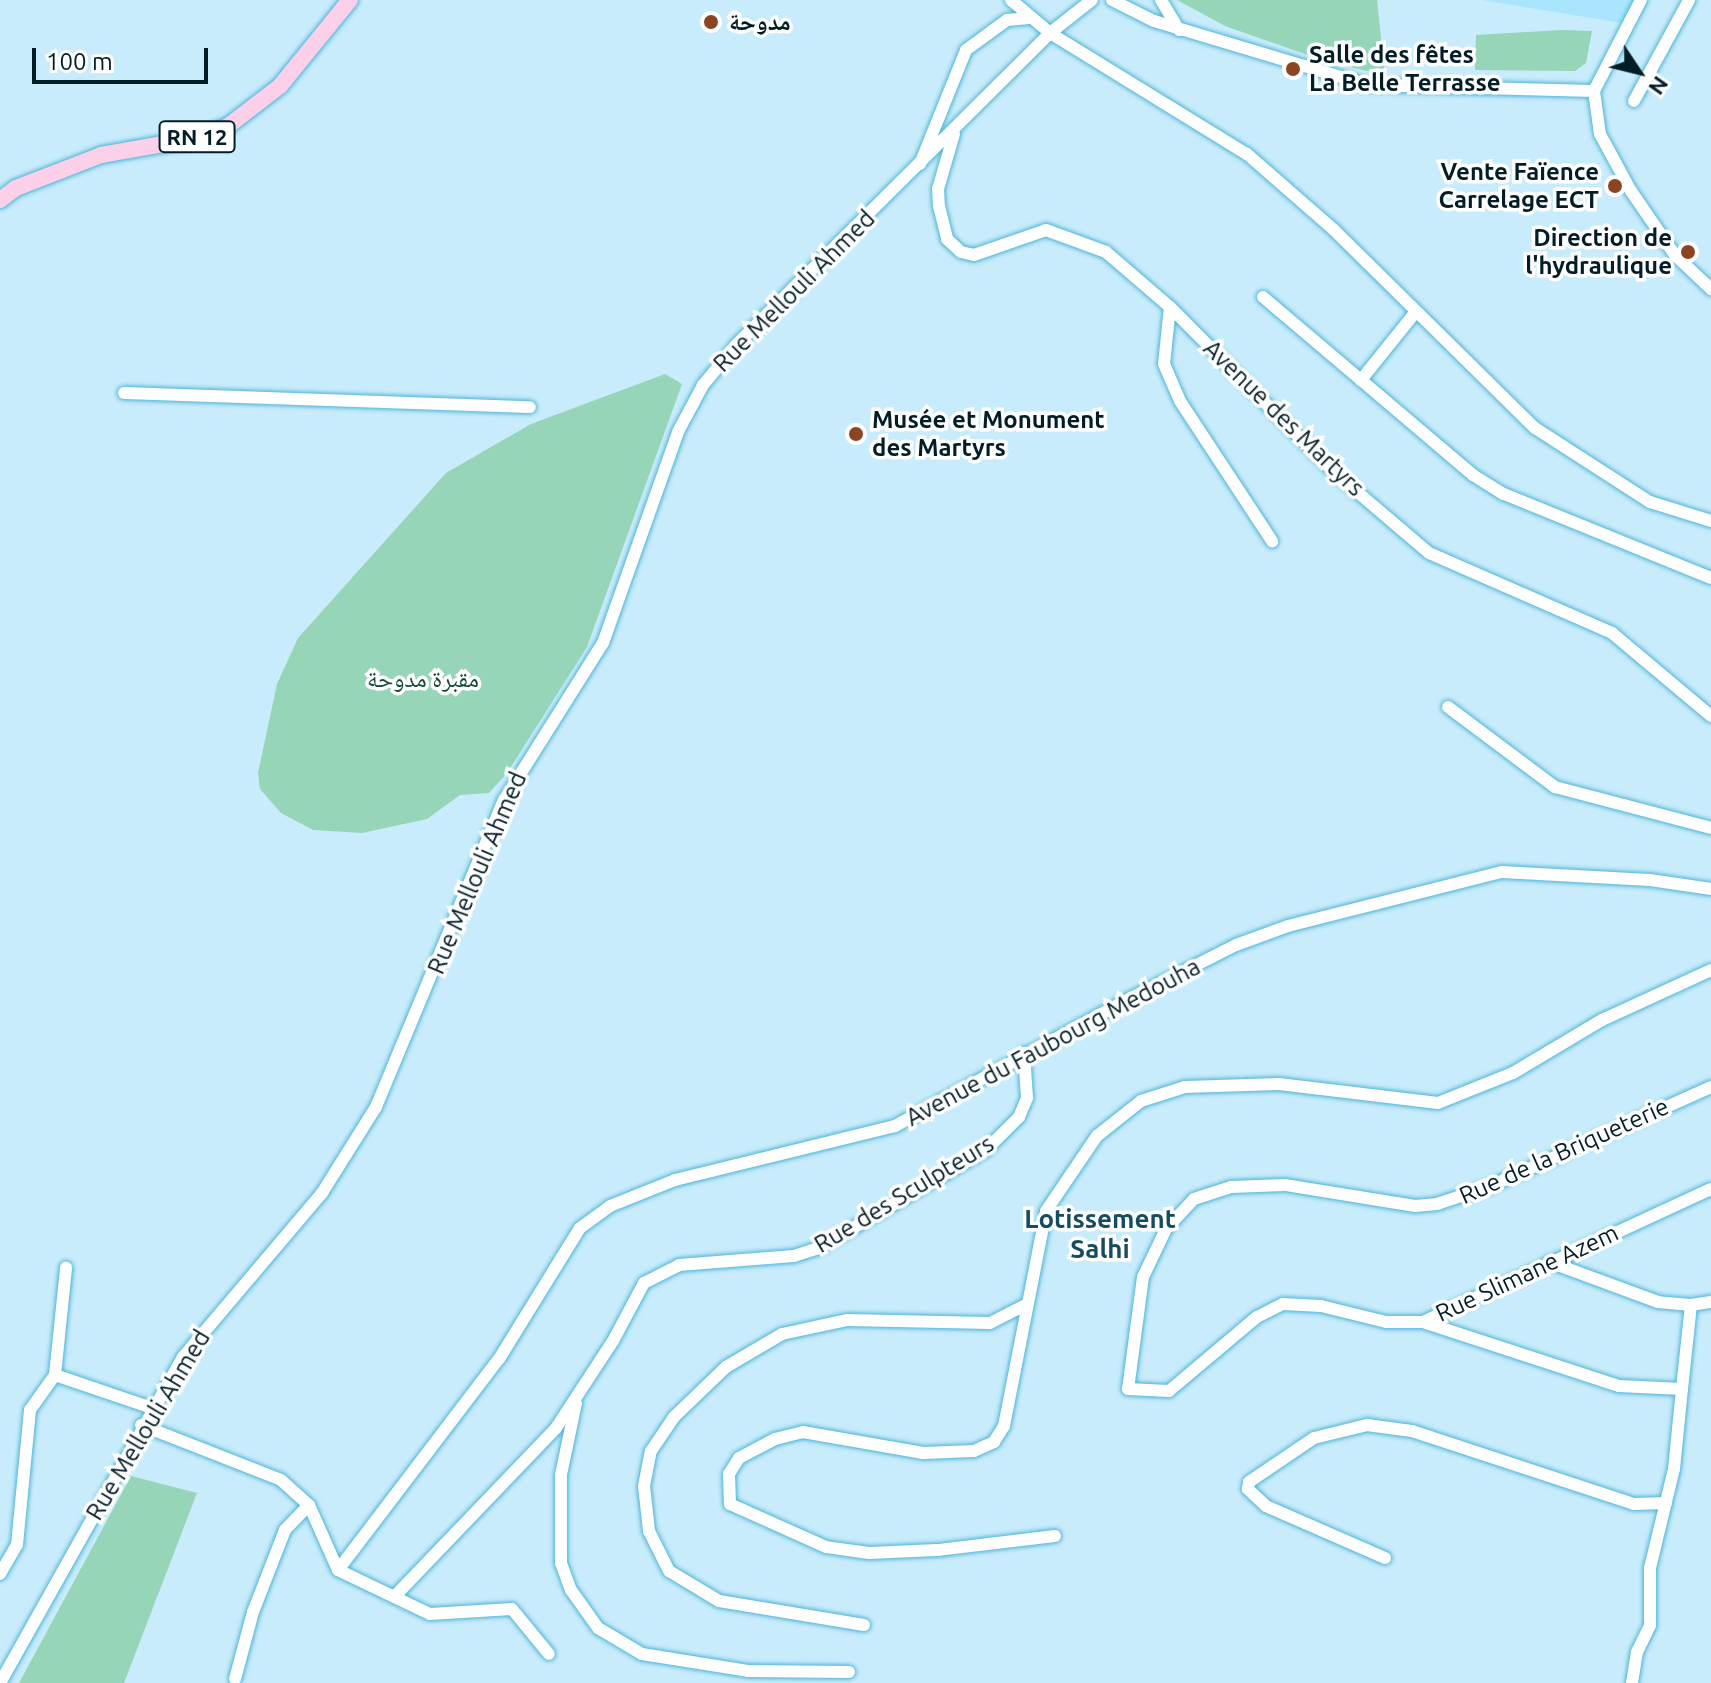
<!DOCTYPE html>
<html>
<head>
<meta charset="utf-8">
<style>
	body { margin:0 }
	#map { position:relative; width:1711px; height:1683px; overflow:hidden; background:#c8ecfb; font-family:Ubuntu,"Noto Naskh Arabic",sans-serif }
	div>[style] { position:absolute }
	.built>* { inset:0; background:#a9e6fe }
	.green>* { inset:0; background:#96d5b8 }
	.roads { filter:drop-shadow(0 0 2px #4fb4d7) drop-shadow(0 0 2px #4fb4d7) }
	.minor>* { height:12px; margin:-6px; padding:0 6px; transform-origin:6px; border-radius:6px; background:#fff }
	.major>* { height:16px; margin:-8px; padding:0 8px; transform-origin:8px; border-radius:8px; background:#fcd0e9 }
	.dots>* { width:22px; height:22px; translate:-50% -50%; box-sizing:border-box; border:4px solid #fff; border-radius:50% }
	span { translate:-50% -50%; white-space:nowrap; text-align:center; line-height:1.15; -webkit-text-stroke:7px #fff; paint-order:stroke }
	.shield-label span { padding:2px 6px; background:#fff; border:2px solid; border-radius:6px; -webkit-text-stroke-width:0 }
	.shield-label { font-size:22px; color:#001d28; font-weight:700 }
	.poi-label { font-size:24px; color:#001d28; font-weight:700 }
	.left { translate:0 -50%; text-align:left }
	.right { translate:-100% -50%; text-align:right }
	.street-label { font-size:24px; color:#001d28 }
	.park-label { font-size:24px; color:#124c37 }
	.neighbourhood-label { font-size:26px; color:#154c5f; font-weight:700 }
	.north { position:absolute; left:1599px; top:32px; width:80px; height:80px; -webkit-text-stroke:6px #fff; paint-order:stroke; rotate:125deg; font-size:22px; font-weight:700; line-height:32px; text-align:center; color:#001d28 }
	.north::after { content:''; display:block; margin:auto; width:28px; height:36px; background:#001d28; clip-path:polygon(50% 0,100% 100%,50% 72%,0 100%) }
	.scale { position:absolute; left:32px; top:48px; width:176px; height:36px; box-sizing:border-box; border:4px solid #001d28; border-top:0; padding-left:10px; font-size:24px; line-height:28px; white-space:nowrap; color:#001d28; -webkit-text-stroke:6px #fff; paint-order:stroke }
</style>
</head>
<body>
<div id="map">
	<div class="built">
		<div style="clip-path:polygon(1482px 0,1635px 0,1622px 23px)"></div>
	</div>
	<div class="green">
		<div style="clip-path:polygon(1177px 0,1377px 0,1385px 75px,1328px 62px,1225px 26px)"></div>
		<div style="clip-path:polygon(1561px 30px,1592px 31px,1586px 63px,1575px 71px,1475px 70px,1476px 35px)"></div>
		<div style="clip-path:polygon(665px 374px,682px 384px,587px 647px,507px 773px,489px 793px,460px 795px,427px 819px,362px 833px,313px 830px,281px 813px,260px 789px,258px 773px,277px 684px,298px 638px,446px 473px,531px 424px)"></div>
		<div style="clip-path:polygon(131px 1476px,197px 1493px,124px 1683px,19px 1683px)"></div>
	</div>
	<div class="roads">
		<div class="minor">
			<div style="left:1011px;top:0;width:51px;rotate:40.2deg"></div>
			<div style="left:1050px;top:33px;width:231px;rotate:31.6deg"></div>
			<div style="left:1247px;top:154px;width:116px;rotate:41.1deg"></div>
			<div style="left:1334px;top:230px;width:282px;rotate:44.6deg"></div>
			<div style="left:1535px;top:428px;width:137px;rotate:32.8deg"></div>
			<div style="left:1650px;top:502px;width:64px;rotate:17.3deg"></div>
			<div style="left:1112px;top:0;width:47px;rotate:26.6deg"></div>
			<div style="left:1154px;top:21px;width:223px;rotate:16.7deg"></div>
			<div style="left:1368px;top:85px;width:226px;rotate:1.5deg"></div>
			<div style="left:1161px;top:0;width:35px;rotate:59deg"></div>
			<div style="left:1594px;top:91px;width:43px;rotate:82.1deg"></div>
			<div style="left:1600px;top:134px;width:65px;rotate:61.5deg"></div>
			<div style="left:1631px;top:191px;width:78px;rotate:55.5deg"></div>
			<div style="left:1675px;top:255px;width:50px;rotate:43.4deg"></div>
			<div style="left:1594px;top:91px;width:102px;rotate:-62.7deg"></div>
			<div style="left:1634px;top:101px;width:115px;rotate:-61.4deg"></div>
			<div style="left:954px;top:134px;width:57px;rotate:106.2deg"></div>
			<div style="left:938px;top:189px;width:17px;rotate:87deg"></div>
			<div style="left:939px;top:206px;width:34px;rotate:76deg"></div>
			<div style="left:947px;top:239px;width:19px;rotate:43deg"></div>
			<div style="left:961px;top:252px;width:13px;rotate:13deg"></div>
			<div style="left:974px;top:255px;width:76px;rotate:-19.1deg"></div>
			<div style="left:1046px;top:230px;width:64px;rotate:20.1deg"></div>
			<div style="left:1106px;top:252px;width:84px;rotate:40.7deg"></div>
			<div style="left:1170px;top:307px;width:234px;rotate:45.2deg"></div>
			<div style="left:1335px;top:473px;width:123px;rotate:40.4deg"></div>
			<div style="left:1429px;top:553px;width:200px;rotate:23.6deg"></div>
			<div style="left:1612px;top:633px;width:129px;rotate:40deg"></div>
			<div style="left:920px;top:164px;width:123px;rotate:-68deg"></div>
			<div style="left:966px;top:50px;width:51px;rotate:-36.2deg"></div>
			<div style="left:1007px;top:20px;width:25px;rotate:-5deg"></div>
			<div style="left:1263px;top:297px;width:128px;rotate:40.3deg"></div>
			<div style="left:1170px;top:307px;width:57px;rotate:96deg"></div>
			<div style="left:1164px;top:364px;width:40px;rotate:66.6deg"></div>
			<div style="left:1180px;top:401px;width:168px;rotate:56.7deg"></div>
			<div style="left:1414px;top:314px;width:85px;rotate:128.8deg"></div>
			<div style="left:1361px;top:380px;width:147px;rotate:40.3deg"></div>
			<div style="left:1473px;top:475px;width:36px;rotate:32deg"></div>
			<div style="left:1504px;top:494px;width:223px;rotate:22.1deg"></div>
			<div style="left:124px;top:393px;width:406px;rotate:2deg"></div>
			<div style="left:1448px;top:707px;width:134px;rotate:36.8deg"></div>
			<div style="left:1555px;top:787px;width:161px;rotate:14.7deg"></div>
			<div style="left:1711px;top:1087px;width:244px;rotate:155.8deg"></div>
			<div style="left:1488px;top:1187px;width:54px;rotate:161.6deg"></div>
			<div style="left:1437px;top:1204px;width:22px;rotate:175deg"></div>
			<div style="left:1415px;top:1206px;width:132px;rotate:-170.8deg"></div>
			<div style="left:1285px;top:1185px;width:54px;rotate:177.9deg"></div>
			<div style="left:1231px;top:1187px;width:39px;rotate:162deg"></div>
			<div style="left:1194px;top:1199px;width:41px;rotate:133deg"></div>
			<div style="left:1166px;top:1229px;width:53px;rotate:115.6deg"></div>
			<div style="left:1143px;top:1277px;width:113px;rotate:97.6deg"></div>
			<div style="left:1128px;top:1389px;width:41px;rotate:2.8deg"></div>
			<div style="left:1169px;top:1391px;width:115px;rotate:-40.1deg"></div>
			<div style="left:1257px;top:1317px;width:29px;rotate:-27deg"></div>
			<div style="left:1283px;top:1304px;width:38px;rotate:3deg"></div>
			<div style="left:1321px;top:1306px;width:67px;rotate:13.8deg"></div>
			<div style="left:1386px;top:1322px;width:37px"></div>
			<div style="left:1423px;top:1322px;width:317px;rotate:-24.8deg"></div>
			<div style="left:1691px;top:1305px;width:20px;rotate:-9deg"></div>
			<div style="left:1423px;top:1322px;width:206px;rotate:18.1deg"></div>
			<div style="left:1619px;top:1386px;width:63px;rotate:2.7deg"></div>
			<div style="left:1682px;top:1389px;width:84px;rotate:-83.9deg"></div>
			<div style="left:1691px;top:1305px;width:33px;rotate:-175deg"></div>
			<div style="left:1658px;top:1302px;width:116px;rotate:-159.8deg"></div>
			<div style="left:55px;top:1375px;width:108px;rotate:-84.1deg"></div>
			<div style="left:576px;top:1403px;width:74px;rotate:101.8deg"></div>
			<div style="left:561px;top:1475px;width:88px;rotate:90deg"></div>
			<div style="left:561px;top:1563px;width:29px;rotate:70deg"></div>
			<div style="left:571px;top:1590px;width:47px;rotate:54.6deg"></div>
			<div style="left:598px;top:1628px;width:51px;rotate:30.6deg"></div>
			<div style="left:642px;top:1654px;width:107px;rotate:9.1deg"></div>
			<div style="left:748px;top:1671px;width:101px;rotate:0.6deg"></div>
			<div style="left:141px;top:1425px;width:150px;rotate:21.4deg"></div>
			<div style="left:281px;top:1480px;width:38px;rotate:42deg"></div>
			<div style="left:309px;top:1505px;width:35px;rotate:134deg"></div>
			<div style="left:285px;top:1530px;width:88px;rotate:111.3deg"></div>
			<div style="left:253px;top:1612px;width:69px;rotate:105deg"></div>
			<div style="left:309px;top:1505px;width:71px;rotate:66deg"></div>
			<div style="left:338px;top:1570px;width:102px;rotate:25.6deg"></div>
			<div style="left:430px;top:1614px;width:82px;rotate:-3.5deg"></div>
			<div style="left:512px;top:1609px;width:58px;rotate:50.6deg"></div>
			<div style="left:1055px;top:1536px;width:119px;rotate:173.2deg"></div>
			<div style="left:937px;top:1550px;width:68px;rotate:177.5deg"></div>
			<div style="left:869px;top:1553px;width:43px;rotate:-172.1deg"></div>
			<div style="left:826px;top:1547px;width:105px;rotate:-155.9deg"></div>
			<div style="left:730px;top:1504px;width:30px;rotate:-92deg"></div>
			<div style="left:729px;top:1474px;width:19px;rotate:-58deg"></div>
			<div style="left:739px;top:1458px;width:41px;rotate:-27.8deg"></div>
			<div style="left:775px;top:1439px;width:29px;rotate:-14deg"></div>
			<div style="left:803px;top:1432px;width:122px;rotate:9.9deg"></div>
			<div style="left:923px;top:1453px;width:51px;rotate:-2.2deg"></div>
			<div style="left:974px;top:1451px;width:22px;rotate:-24deg"></div>
			<div style="left:994px;top:1442px;width:19px;rotate:-58deg"></div>
			<div style="left:1004px;top:1426px;width:219px;rotate:-78.9deg"></div>
			<div style="left:1046px;top:1211px;width:91px;rotate:-55.8deg"></div>
			<div style="left:1097px;top:1136px;width:56px;rotate:-38.5deg"></div>
			<div style="left:1141px;top:1101px;width:46px;rotate:-17.7deg"></div>
			<div style="left:1185px;top:1087px;width:94px;rotate:-1.8deg"></div>
			<div style="left:1279px;top:1084px;width:160px;rotate:6.8deg"></div>
			<div style="left:1438px;top:1103px;width:81px;rotate:-21.8deg"></div>
			<div style="left:1513px;top:1073px;width:104px;rotate:-30.8deg"></div>
			<div style="left:1602px;top:1020px;width:120px;rotate:-24.6deg"></div>
			<div style="left:1385px;top:1558px;width:130px;rotate:-156.4deg"></div>
			<div style="left:1266px;top:1506px;width:25px;rotate:-137deg"></div>
			<div style="left:1248px;top:1489px;width:7px;rotate:-82deg"></div>
			<div style="left:1249px;top:1482px;width:78px;rotate:-34.1deg"></div>
			<div style="left:1314px;top:1438px;width:55px;rotate:-13.8deg"></div>
			<div style="left:1367px;top:1425px;width:45px;rotate:7.6deg"></div>
			<div style="left:1412px;top:1431px;width:234px;rotate:18.2deg"></div>
			<div style="left:1634px;top:1504px;width:32px;rotate:-2deg"></div>
			<div style="left:338px;top:1570px;width:265px;rotate:-52.7deg"></div>
			<div style="left:499px;top:1359px;width:154px;rotate:-58.3deg"></div>
			<div style="left:580px;top:1228px;width:37px;rotate:-36deg"></div>
			<div style="left:610px;top:1206px;width:70px;rotate:-21.8deg"></div>
			<div style="left:675px;top:1180px;width:227px;rotate:-13.8deg"></div>
			<div style="left:895px;top:1126px;width:260px;rotate:-28.5deg"></div>
			<div style="left:1123px;top:1002px;width:127px;rotate:-26.8deg"></div>
			<div style="left:1236px;top:945px;width:55px;rotate:-20.1deg"></div>
			<div style="left:1288px;top:926px;width:221px;rotate:-14.2deg"></div>
			<div style="left:1502px;top:872px;width:148px;rotate:3.1deg"></div>
			<div style="left:1650px;top:880px;width:62px;rotate:8.4deg"></div>
			<div style="left:0;top:1574px;width:34px;rotate:-60deg"></div>
			<div style="left:17px;top:1545px;width:136px;rotate:-84.5deg"></div>
			<div style="left:30px;top:1410px;width:43px;rotate:-54.5deg"></div>
			<div style="left:55px;top:1375px;width:102px;rotate:18.8deg"></div>
			<div style="left:395px;top:1596px;width:233px;rotate:-46.2deg"></div>
			<div style="left:556px;top:1428px;width:104px;rotate:-56.8deg"></div>
			<div style="left:613px;top:1341px;width:66px;rotate:-61.9deg"></div>
			<div style="left:644px;top:1283px;width:39px;rotate:-27deg"></div>
			<div style="left:679px;top:1265px;width:115px;rotate:-4.5deg"></div>
			<div style="left:794px;top:1256px;width:26px;rotate:-18deg"></div>
			<div style="left:819px;top:1248px;width:194px;rotate:-30.4deg"></div>
			<div style="left:986px;top:1150px;width:47px;rotate:-45deg"></div>
			<div style="left:1019px;top:1117px;width:21px;rotate:-67deg"></div>
			<div style="left:1027px;top:1098px;width:45px;rotate:-93.8deg"></div>
			<div style="left:864px;top:1625px;width:147px;rotate:-170.6deg"></div>
			<div style="left:719px;top:1601px;width:58px;rotate:-149deg"></div>
			<div style="left:669px;top:1571px;width:45px;rotate:-116.6deg"></div>
			<div style="left:649px;top:1531px;width:45px;rotate:-96.3deg"></div>
			<div style="left:644px;top:1486px;width:36px;rotate:-79deg"></div>
			<div style="left:651px;top:1451px;width:41px;rotate:-55.9deg"></div>
			<div style="left:674px;top:1417px;width:72px;rotate:-43.9deg"></div>
			<div style="left:726px;top:1367px;width:65px;rotate:-30.5deg"></div>
			<div style="left:782px;top:1334px;width:66px;rotate:-12.2deg"></div>
			<div style="left:847px;top:1320px;width:143px;rotate:1.2deg"></div>
			<div style="left:990px;top:1323px;width:38px;rotate:-27deg"></div>
			<div style="left:0;top:1683px;width:374px;rotate:-60.7deg"></div>
			<div style="left:183px;top:1357px;width:215px;rotate:-49.7deg"></div>
			<div style="left:322px;top:1193px;width:102px;rotate:-57.9deg"></div>
			<div style="left:376px;top:1107px;width:333px;rotate:-67.4deg"></div>
			<div style="left:504px;top:800px;width:186px;rotate:-57.8deg"></div>
			<div style="left:603px;top:643px;width:226px;rotate:-70.4deg"></div>
			<div style="left:679px;top:430px;width:51px;rotate:-61.9deg"></div>
			<div style="left:703px;top:385px;width:53px;rotate:-50.3deg"></div>
			<div style="left:737px;top:344px;width:441px;rotate:-44.8deg"></div>
			<div style="left:1050px;top:33px;width:53px;rotate:-38.2deg"></div>
			<div style="left:1632px;top:1683px;width:31px;rotate:-81deg"></div>
			<div style="left:1637px;top:1652px;width:30px;rotate:-64deg"></div>
			<div style="left:1650px;top:1625px;width:57px;rotate:-90deg"></div>
			<div style="left:1650px;top:1568px;width:102px;rotate:-76.4deg"></div>
			<div style="left:1674px;top:1469px;width:80px;rotate:-84.3deg"></div>
		</div>
		<div class="major">
			<div style="left:0;top:200px;width:20px;rotate:-37deg"></div>
			<div style="left:16px;top:188px;width:91px;rotate:-21.2deg"></div>
			<div style="left:101px;top:155px;width:91px;rotate:-10.1deg"></div>
			<div style="left:191px;top:139px;width:39px;rotate:-19deg"></div>
			<div style="left:228px;top:126px;width:66px;rotate:-37.6deg"></div>
			<div style="left:280px;top:86px;width:111px;rotate:-50.9deg"></div>
		</div>
	</div>
	<div class="dots">
		<div style="left:711px;top:22px;background:#8c4523"></div>
		<div style="left:1293px;top:69px;background:#8c4523"></div>
		<div style="left:1615px;top:186px;background:#8c4523"></div>
		<div style="left:1688px;top:252px;background:#8c4523"></div>
		<div style="left:856px;top:434px;background:#8c4523"></div>
	</div>
	<div class="shield-label">
		<span style="left:197px;top:137px">RN 12</span>
	</div>
	<div class="poi-label">
		<span class="left" style="left:729px;top:22px">مدوحة</span>
		<span class="left" style="left:1309px;top:69px">Salle des fêtes<br>La Belle Terrasse</span>
		<span class="right" style="left:1599px;top:186px">Vente Faïence<br>Carrelage ECT</span>
		<span class="right" style="left:1672px;top:252px">Direction de<br>l'hydraulique</span>
		<span class="left" style="left:872px;top:434px">Musée et Monument<br>des Martyrs</span>
	</div>
	<div class="street-label">
		<span style="left:794px;top:291px;rotate:-45deg">Rue Mellouli Ahmed</span>
		<span style="left:1284px;top:418px;rotate:44deg">Avenue des Martyrs</span>
		<span style="left:477px;top:873px;rotate:-67deg">Rue Mellouli Ahmed</span>
		<span style="left:1053px;top:1042px;rotate:-28deg">Avenue du Faubourg Medouha</span>
		<span style="left:1564px;top:1151px;rotate:-24deg">Rue de la Briqueterie</span>
		<span style="left:904px;top:1194px;rotate:-31deg">Rue des Sculpteurs</span>
		<span style="left:1527px;top:1273px;rotate:-25deg">Rue Slimane Azem</span>
		<span style="left:148px;top:1425px;rotate:-59deg">Rue Mellouli Ahmed</span>
	</div>
	<div class="park-label">
		<span style="left:423px;top:679px">مقبرة مدوحة</span>
	</div>
	<div class="neighbourhood-label">
		<span style="left:1100px;top:1234px">Lotissement<br>Salhi</span>
	</div>
	<div class="north">N</div>
	<div class="scale">100 m</div>
</div>
</body>
</html>
